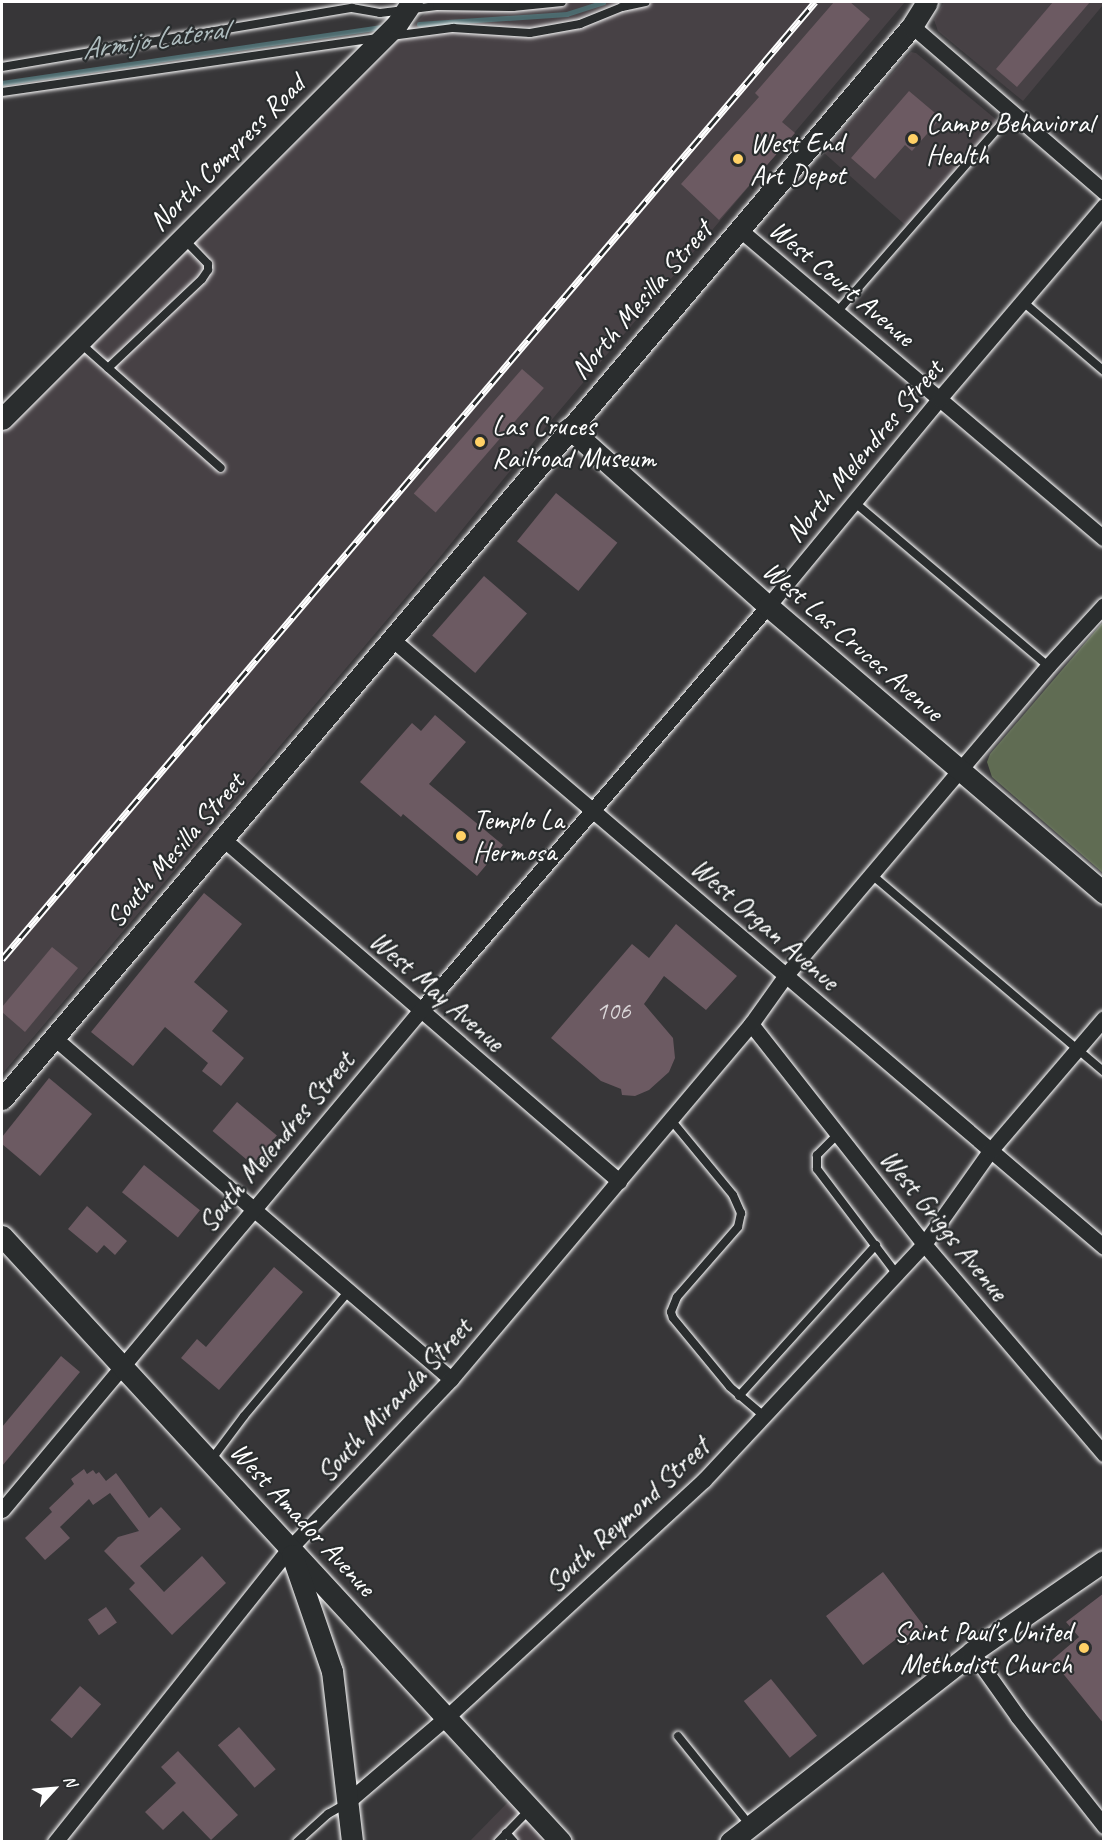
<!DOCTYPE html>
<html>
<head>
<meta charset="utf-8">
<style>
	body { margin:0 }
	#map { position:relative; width:1105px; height:1843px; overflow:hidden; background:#373638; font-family:Caveat,sans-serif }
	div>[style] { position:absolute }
	.built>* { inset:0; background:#474145 }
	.green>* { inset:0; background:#606c53 }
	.stream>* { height:4.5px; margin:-2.25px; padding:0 2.25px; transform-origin:2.25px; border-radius:2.25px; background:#4c6a6e }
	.building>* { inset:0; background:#6c5a62; transform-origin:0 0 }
	.roads { filter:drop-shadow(0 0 2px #fff) drop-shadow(0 0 2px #fff) }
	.lane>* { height:8px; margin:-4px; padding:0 4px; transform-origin:4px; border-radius:4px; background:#2a2d2e }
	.street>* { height:15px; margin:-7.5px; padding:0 7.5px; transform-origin:7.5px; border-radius:7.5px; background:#2a2d2e }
	.secondary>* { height:21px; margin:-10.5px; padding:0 10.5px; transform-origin:10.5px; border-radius:10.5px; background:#2a2d2e }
	.rail>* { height:7px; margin-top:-3.5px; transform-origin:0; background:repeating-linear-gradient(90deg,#2a2d2e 0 14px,#fff 0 28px); box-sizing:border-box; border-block:2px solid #fff }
	.dots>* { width:16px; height:16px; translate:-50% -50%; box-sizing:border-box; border:3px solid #2a2d2e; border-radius:50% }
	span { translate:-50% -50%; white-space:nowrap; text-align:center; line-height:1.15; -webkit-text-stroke:4.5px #2a2d2e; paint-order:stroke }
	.number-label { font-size:26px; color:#dad6d8 }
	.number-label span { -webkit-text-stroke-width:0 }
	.poi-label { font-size:28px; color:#fff }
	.left { translate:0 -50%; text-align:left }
	.right { translate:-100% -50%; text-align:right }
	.street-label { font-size:28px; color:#fff }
	.water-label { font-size:30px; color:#aebcbe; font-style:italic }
	.frame { position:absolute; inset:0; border:3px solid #fff; pointer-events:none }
	.north { position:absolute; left:24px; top:1759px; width:60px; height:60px; -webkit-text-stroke:4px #2a2d2e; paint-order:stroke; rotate:64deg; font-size:16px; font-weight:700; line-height:24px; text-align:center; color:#fff }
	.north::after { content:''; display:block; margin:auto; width:21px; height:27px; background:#fff; clip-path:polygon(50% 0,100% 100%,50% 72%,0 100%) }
</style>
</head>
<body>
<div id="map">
	<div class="built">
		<div style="clip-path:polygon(437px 2px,905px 2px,549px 423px,440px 557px,2px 1074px,2px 432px)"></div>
		<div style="clip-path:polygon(944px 2px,1103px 2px,1103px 5px,1023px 101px,938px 31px,934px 20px)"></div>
		<div style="clip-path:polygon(911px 52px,916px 53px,1004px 126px,912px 231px,823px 152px)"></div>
		<div style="clip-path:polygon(511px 1799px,545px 1841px,469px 1842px)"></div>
	</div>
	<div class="green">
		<div style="clip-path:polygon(1103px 622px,1103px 873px,992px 777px,987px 762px,990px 754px)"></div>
	</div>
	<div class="stream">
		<div style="left:419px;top:24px;width:148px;rotate:-3.9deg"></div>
		<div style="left:567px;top:14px;width:38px;rotate:-18deg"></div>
		<div style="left:2px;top:83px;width:385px;rotate:-8.4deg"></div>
	</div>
	<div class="building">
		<div style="clip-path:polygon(834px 2px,850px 2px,870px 19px,782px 122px,795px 133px,719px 220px,681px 184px,759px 97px,755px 93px)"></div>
		<div style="clip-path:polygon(1053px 2px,1090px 2px,1017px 87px,996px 69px)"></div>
		<div style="clip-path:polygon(909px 91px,941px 118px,912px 151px,905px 145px,875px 179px,851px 158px)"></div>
		<div style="left:522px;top:369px;width:29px;height:165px;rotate:41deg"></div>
		<div style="left:556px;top:493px;width:79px;height:62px;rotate:39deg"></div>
		<div style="left:484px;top:576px;width:57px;height:79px;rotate:41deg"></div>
		<div style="clip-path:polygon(435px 715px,466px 742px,429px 784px,503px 845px,477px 876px,403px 814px,401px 817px,360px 782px,412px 723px,421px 731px)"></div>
		<div style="clip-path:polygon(204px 893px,242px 924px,194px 982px,228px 1011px,212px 1031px,244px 1058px,221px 1086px,202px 1071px,208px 1063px,165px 1027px,133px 1066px,91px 1032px)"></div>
		<div style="clip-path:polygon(676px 924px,737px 976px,706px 1010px,664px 976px,644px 1004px,673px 1038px,675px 1058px,669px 1072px,649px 1090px,635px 1096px,622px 1095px,621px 1089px,601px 1081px,551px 1038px,632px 944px,649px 958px)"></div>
		<div style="clip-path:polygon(52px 947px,78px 968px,25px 1032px,2px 1012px,2px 1007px)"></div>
		<div style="clip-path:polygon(49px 1078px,92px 1114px,40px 1176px,2px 1144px,2px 1137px)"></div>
		<div style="left:237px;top:1102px;width:52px;height:38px;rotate:40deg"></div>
		<div style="left:144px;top:1165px;width:72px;height:35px;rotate:39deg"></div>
		<div style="clip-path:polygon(87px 1206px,127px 1241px,115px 1255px,104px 1245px,97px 1253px,68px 1229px)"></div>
		<div style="clip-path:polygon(274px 1267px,303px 1292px,219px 1390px,181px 1358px,197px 1339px,206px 1347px)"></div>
		<div style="clip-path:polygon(61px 1356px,80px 1372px,2px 1466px,2px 1427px)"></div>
		<div style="clip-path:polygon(84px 1469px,87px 1474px,93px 1470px,96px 1474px,99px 1472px,106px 1481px,116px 1473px,149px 1518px,161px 1507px,181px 1529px,140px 1566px,164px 1592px,202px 1556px,226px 1583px,172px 1635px,129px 1589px,135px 1583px,104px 1551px,118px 1537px,139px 1531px,110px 1493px,93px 1505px,89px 1499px,60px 1527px,70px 1538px,45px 1560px,25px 1538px,52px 1512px,49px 1508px,74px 1484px,71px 1479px)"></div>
		<div style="clip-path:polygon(883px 1572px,927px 1630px,907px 1645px,900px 1636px,863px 1665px,826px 1616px)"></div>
		<div style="clip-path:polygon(1104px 1593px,1104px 1724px,1052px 1660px,1079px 1637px,1066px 1622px)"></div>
		<div style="left:106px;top:1607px;width:19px;height:22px;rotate:55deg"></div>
		<div style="left:771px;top:1679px;width:73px;height:35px;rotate:51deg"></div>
		<div style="left:80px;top:1686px;width:28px;height:45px;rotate:41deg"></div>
		<div style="left:239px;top:1727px;width:56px;height:28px;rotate:49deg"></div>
		<div style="clip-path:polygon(178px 1751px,238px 1815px,211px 1840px,183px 1811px,163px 1830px,145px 1812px,176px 1783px,161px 1767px)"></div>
	</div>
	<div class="roads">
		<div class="lane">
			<div style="left:391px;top:36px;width:63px;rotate:-7.4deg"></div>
			<div style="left:453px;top:28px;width:77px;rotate:3.7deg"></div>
			<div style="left:530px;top:33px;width:51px;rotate:-10.2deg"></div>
			<div style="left:580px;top:24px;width:45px;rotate:-22deg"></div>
			<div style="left:622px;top:7px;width:24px;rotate:-12deg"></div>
			<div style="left:2px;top:67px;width:355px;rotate:-9.6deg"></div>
			<div style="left:352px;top:8px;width:28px;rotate:10deg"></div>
			<div style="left:380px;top:13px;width:57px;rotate:-7deg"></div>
			<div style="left:437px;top:6px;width:76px;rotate:0.8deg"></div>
			<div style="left:513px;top:7px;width:49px;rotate:-5.8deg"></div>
			<div style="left:2px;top:92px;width:378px;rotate:-8.2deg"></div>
			<div style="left:1022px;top:301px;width:108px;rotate:40.5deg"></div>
			<div style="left:837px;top:312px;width:264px;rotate:-48.8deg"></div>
			<div style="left:80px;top:343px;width:188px;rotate:41.6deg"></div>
			<div style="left:108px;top:368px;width:129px;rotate:-43.4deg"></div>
			<div style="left:202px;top:279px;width:11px;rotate:-56deg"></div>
			<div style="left:208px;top:270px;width:6px;rotate:-90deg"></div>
			<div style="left:208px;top:264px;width:36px;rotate:-134deg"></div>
			<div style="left:854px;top:502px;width:254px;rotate:40.2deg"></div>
			<div style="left:872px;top:875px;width:304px;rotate:40.3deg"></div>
			<div style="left:671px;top:1120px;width:97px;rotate:50.4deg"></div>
			<div style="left:733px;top:1195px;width:20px;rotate:66deg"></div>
			<div style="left:741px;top:1213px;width:14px;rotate:102deg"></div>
			<div style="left:738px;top:1227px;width:93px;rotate:131.1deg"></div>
			<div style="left:677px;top:1297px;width:16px;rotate:112deg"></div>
			<div style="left:671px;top:1312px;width:6px;rotate:72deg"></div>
			<div style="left:673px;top:1318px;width:89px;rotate:50.4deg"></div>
			<div style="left:730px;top:1387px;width:45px;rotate:40.5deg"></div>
			<div style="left:838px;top:1134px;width:30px;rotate:135deg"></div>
			<div style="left:817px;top:1155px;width:14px;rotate:90deg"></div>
			<div style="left:817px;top:1169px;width:131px;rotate:52.8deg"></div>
			<div style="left:739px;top:1396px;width:204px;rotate:-47.8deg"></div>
			<div style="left:211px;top:1460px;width:55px;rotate:-53.1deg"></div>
			<div style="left:244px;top:1416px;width:163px;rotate:-50deg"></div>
			<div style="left:678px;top:1736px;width:113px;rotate:51.1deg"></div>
			<div style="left:506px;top:1833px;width:12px;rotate:48deg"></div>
			<div style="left:297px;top:1842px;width:42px;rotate:-42.1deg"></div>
			<div style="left:328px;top:1814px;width:20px;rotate:-30deg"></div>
			<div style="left:498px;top:1842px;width:46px;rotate:-45.9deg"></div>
		</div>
		<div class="street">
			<div style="left:912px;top:26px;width:254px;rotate:40.8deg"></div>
			<div style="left:739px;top:229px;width:478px;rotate:40.3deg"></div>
			<div style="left:393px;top:640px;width:935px;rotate:40.49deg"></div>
			<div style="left:222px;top:838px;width:525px;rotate:40.83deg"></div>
			<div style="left:751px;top:1024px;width:280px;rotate:51.8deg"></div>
			<div style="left:924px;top:1244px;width:277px;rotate:49.4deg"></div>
			<div style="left:52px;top:1036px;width:526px;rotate:40.68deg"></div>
			<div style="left:2px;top:1510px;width:651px;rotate:-50.05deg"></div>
			<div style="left:420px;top:1011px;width:534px;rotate:-49.33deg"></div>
			<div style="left:768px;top:606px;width:268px;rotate:-50.4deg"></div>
			<div style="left:939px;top:399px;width:254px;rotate:-49.5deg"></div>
			<div style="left:972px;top:1652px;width:80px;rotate:54.7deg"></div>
			<div style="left:1018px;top:1717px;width:139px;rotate:51.7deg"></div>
			<div style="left:346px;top:1803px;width:134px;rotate:-40.5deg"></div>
			<div style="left:448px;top:1716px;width:348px;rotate:-42.7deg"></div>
			<div style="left:704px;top:1480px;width:323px;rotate:-47deg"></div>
			<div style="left:924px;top:1244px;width:114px;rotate:-54.6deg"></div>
			<div style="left:990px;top:1151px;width:175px;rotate:-49.4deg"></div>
			<div style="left:55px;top:1842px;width:376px;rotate:-51.4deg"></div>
			<div style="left:290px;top:1548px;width:233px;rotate:-46.4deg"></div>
			<div style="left:451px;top:1379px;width:465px;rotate:-49.8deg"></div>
			<div style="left:751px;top:1024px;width:60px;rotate:-54.5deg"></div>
			<div style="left:786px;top:975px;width:405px;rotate:-49.7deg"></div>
			<div style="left:1048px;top:666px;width:83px;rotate:-47.4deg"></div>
		</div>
		<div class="secondary">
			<div style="left:2px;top:419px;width:559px;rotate:-45deg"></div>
			<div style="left:397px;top:24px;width:27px;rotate:-56deg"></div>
			<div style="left:569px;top:428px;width:267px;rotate:41.8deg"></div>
			<div style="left:768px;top:606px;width:442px;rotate:40.5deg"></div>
			<div style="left:2px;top:1099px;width:1407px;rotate:-49.7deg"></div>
			<div style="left:912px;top:26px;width:28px;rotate:-58deg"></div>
			<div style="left:2px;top:1236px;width:824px;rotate:47.31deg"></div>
			<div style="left:292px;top:1555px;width:123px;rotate:71deg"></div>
			<div style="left:332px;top:1671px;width:172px;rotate:83.3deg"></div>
			<div style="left:730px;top:1842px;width:308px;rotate:-38.1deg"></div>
			<div style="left:972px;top:1652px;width:160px;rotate:-34.6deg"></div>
		</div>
	</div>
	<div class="rail">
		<div style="left:2px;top:959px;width:1256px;rotate:-49.65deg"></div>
	</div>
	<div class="dots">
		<div style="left:913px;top:139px;background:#ffd166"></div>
		<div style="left:738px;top:159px;background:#ffd166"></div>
		<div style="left:480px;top:442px;background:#ffd166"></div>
		<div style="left:461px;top:836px;background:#ffd166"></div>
		<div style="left:1084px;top:1648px;background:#ffd166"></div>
	</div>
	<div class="number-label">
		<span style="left:613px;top:1011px">106</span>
	</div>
	<div class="poi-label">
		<span class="left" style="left:926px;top:139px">Campo Behavioral<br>Health</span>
		<span class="left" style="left:750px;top:159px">West End<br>Art Depot</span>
		<span class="left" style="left:492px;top:442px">Las Cruces<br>Railroad Museum</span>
		<span class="left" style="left:473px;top:836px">Templo La<br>Hermosa</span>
		<span class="right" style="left:1072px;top:1648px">Saint Paul's United<br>Methodist Church</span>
	</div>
	<div class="street-label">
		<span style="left:227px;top:153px;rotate:-45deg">North Compress Road</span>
		<span style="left:842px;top:283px;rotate:40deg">West Court Avenue</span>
		<span style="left:641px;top:300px;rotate:-49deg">North Mesilla Street</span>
		<span style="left:864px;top:451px;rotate:-50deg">North Melendres Street</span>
		<span style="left:853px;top:641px;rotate:41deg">West Las Cruces Avenue</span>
		<span style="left:175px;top:850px;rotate:-49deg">South Mesilla Street</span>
		<span style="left:765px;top:924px;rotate:41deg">West Organ Avenue</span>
		<span style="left:437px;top:991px;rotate:41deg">West May Avenue</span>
		<span style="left:276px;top:1142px;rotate:-50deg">South Melendres Street</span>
		<span style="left:944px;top:1225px;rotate:51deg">West Griggs Avenue</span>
		<span style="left:394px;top:1400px;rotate:-47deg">South Miranda Street</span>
		<span style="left:627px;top:1515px;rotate:-43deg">South Reymond Street</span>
		<span style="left:303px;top:1519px;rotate:47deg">West Amador Avenue</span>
	</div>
	<div class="water-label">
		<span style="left:154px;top:39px;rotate:-8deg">Armijo Lateral</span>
	</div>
	<div class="frame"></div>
	<div class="north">N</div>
</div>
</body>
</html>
